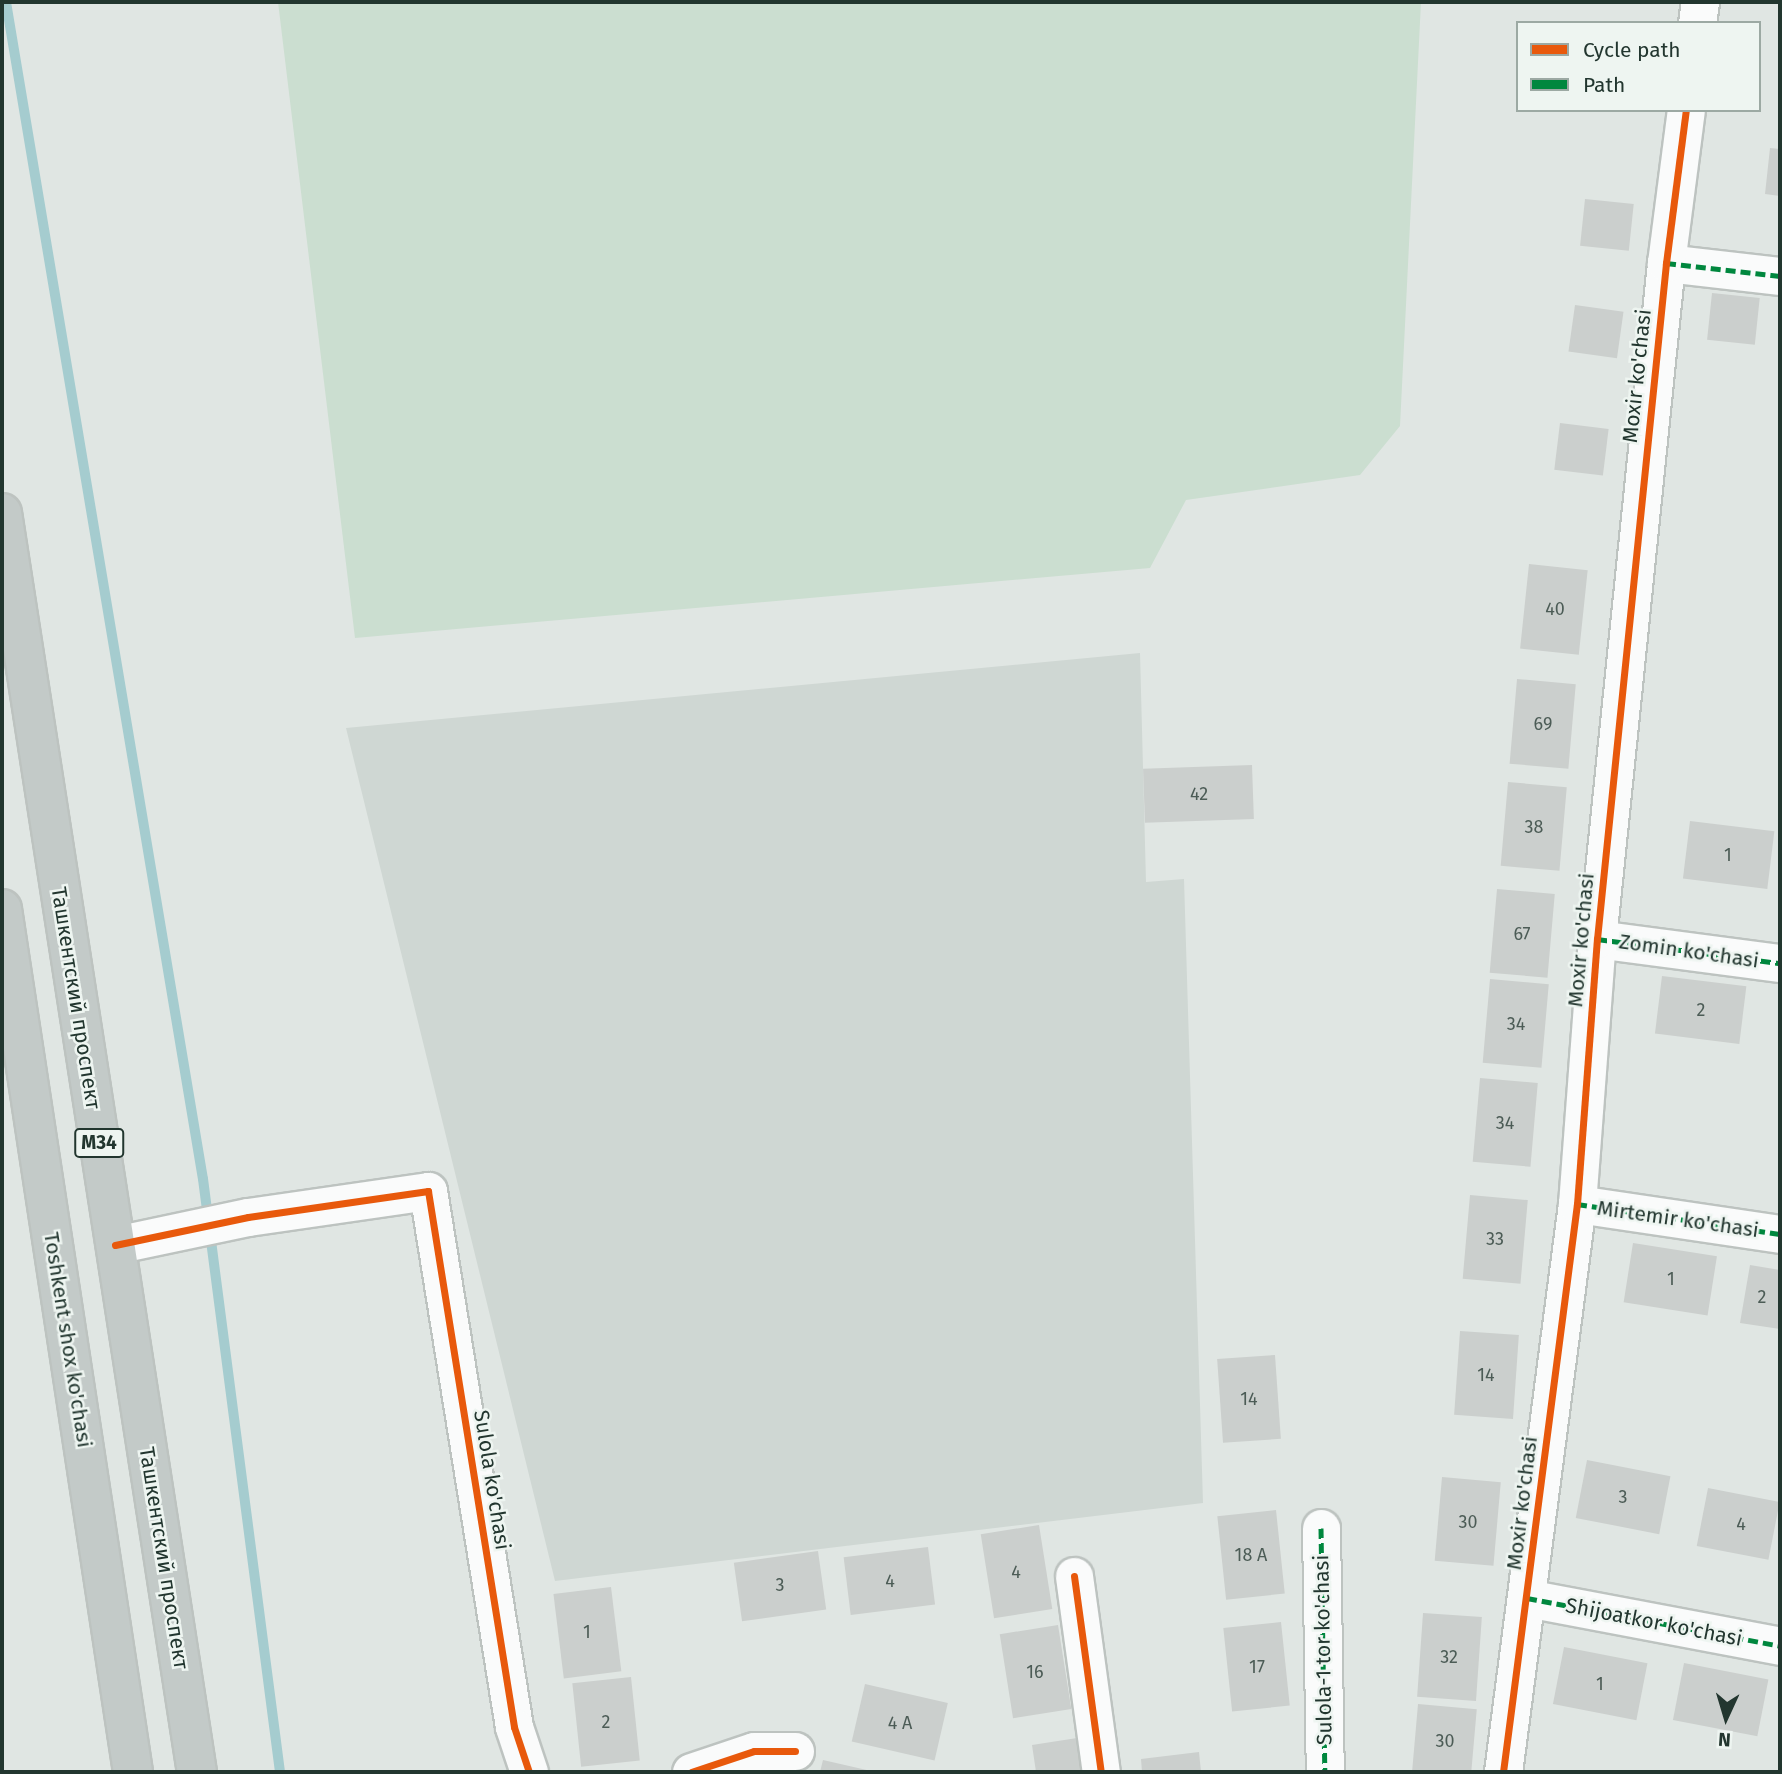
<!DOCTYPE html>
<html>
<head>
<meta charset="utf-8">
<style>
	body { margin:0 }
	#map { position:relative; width:1782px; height:1774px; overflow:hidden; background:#e0e6e3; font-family:"Fira Sans",sans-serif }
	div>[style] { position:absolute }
	.built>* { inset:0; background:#cfd7d3 }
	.green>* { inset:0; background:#cbded0 }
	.stream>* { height:10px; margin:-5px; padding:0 5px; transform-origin:5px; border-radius:5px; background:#a5cccf }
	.building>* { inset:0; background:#cbcfcd; transform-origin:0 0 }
	.roads { filter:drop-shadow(2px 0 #bdc3c0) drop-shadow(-2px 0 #bdc3c0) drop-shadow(0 2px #bdc3c0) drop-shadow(0 -2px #bdc3c0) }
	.minor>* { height:37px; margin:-18.5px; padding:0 18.5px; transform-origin:18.5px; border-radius:18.5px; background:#fafbfb }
	.trunk>* { height:38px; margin:-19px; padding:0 19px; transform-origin:19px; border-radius:19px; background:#c3cac8 }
	.quiet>* { height:5px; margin-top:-2.5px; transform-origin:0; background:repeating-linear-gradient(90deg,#00873e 0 10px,transparent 0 15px) }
	.cycleway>* { height:7px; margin:-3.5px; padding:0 3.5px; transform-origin:3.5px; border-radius:3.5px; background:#e8590c }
	span { translate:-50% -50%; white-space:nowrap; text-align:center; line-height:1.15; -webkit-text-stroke:5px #eef5f1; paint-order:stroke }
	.number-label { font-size:18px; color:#4c5c56 }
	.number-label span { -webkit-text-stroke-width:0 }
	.shield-label span { padding:2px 5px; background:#eef5f1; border:2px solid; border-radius:5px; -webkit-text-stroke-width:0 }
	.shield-label { font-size:19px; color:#22362f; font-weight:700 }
	.street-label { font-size:21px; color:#22362f }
	.frame { position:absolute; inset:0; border:4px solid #22362f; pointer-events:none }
	.legend { position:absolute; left:1516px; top:21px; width:245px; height:91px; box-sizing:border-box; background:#eef5f1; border:2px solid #9ca9a3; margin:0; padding:9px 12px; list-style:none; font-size:21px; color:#22362f }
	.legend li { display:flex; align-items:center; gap:14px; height:35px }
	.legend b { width:35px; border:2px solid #9ca9a3 }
	.north { position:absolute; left:1691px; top:1683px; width:70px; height:70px; -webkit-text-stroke:5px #eef5f1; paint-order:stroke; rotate:184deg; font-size:19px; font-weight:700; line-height:28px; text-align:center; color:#22362f }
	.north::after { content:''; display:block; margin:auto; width:24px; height:32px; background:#22362f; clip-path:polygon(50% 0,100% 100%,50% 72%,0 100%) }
</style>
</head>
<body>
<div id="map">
	<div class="built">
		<i style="clip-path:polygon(1140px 653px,1146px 882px,1184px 879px,1203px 1503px,555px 1581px,346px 728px)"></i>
	</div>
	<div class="green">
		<i style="clip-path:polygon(278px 2px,1421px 2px,1400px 426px,1360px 475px,1186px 500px,1150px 568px,355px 638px)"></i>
	</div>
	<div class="stream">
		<i style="left:6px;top:2px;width:1193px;rotate:80.5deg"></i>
		<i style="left:203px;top:1179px;width:598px;rotate:82.6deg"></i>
	</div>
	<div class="building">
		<i style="clip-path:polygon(1770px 148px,1780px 149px,1780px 196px,1765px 194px)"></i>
		<i style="left:1585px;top:199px;width:49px;height:47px;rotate:6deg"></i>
		<i style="left:1712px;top:293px;width:48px;height:47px;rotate:6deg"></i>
		<i style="left:1575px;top:305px;width:49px;height:47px;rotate:8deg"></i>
		<i style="left:1560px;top:423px;width:49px;height:47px;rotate:7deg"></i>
		<i style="left:1529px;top:564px;width:59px;height:85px;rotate:6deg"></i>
		<i style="left:1517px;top:679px;width:59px;height:85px;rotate:5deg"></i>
		<i style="left:1252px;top:765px;width:54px;height:109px;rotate:88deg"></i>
		<i style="left:1508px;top:782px;width:59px;height:84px;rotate:5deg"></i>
		<i style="left:1690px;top:821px;width:85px;height:58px;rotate:7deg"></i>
		<i style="left:1497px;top:889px;width:58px;height:84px;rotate:5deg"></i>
		<i style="left:1662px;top:976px;width:85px;height:58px;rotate:7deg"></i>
		<i style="left:1490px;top:979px;width:59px;height:84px;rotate:5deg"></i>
		<i style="left:1480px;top:1078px;width:58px;height:84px;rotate:5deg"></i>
		<i style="left:1470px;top:1195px;width:58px;height:84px;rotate:5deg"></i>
		<i style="left:1633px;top:1243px;width:85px;height:60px;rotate:9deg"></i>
		<i style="clip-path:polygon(1750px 1265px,1780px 1270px,1780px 1329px,1740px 1323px)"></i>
		<i style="left:1460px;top:1331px;width:59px;height:84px;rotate:4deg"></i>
		<i style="left:1275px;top:1355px;width:84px;height:58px;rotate:86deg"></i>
		<i style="left:1587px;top:1460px;width:85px;height:59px;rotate:11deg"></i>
		<i style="left:1442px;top:1477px;width:59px;height:84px;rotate:5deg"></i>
		<i style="left:1708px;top:1488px;width:73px;height:59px;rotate:11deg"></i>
		<i style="left:1276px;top:1510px;width:84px;height:59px;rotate:84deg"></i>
		<i style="left:1039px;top:1525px;width:85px;height:59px;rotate:81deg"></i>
		<i style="left:928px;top:1547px;width:58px;height:85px;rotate:83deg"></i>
		<i style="left:818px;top:1551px;width:59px;height:85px;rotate:82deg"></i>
		<i style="left:611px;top:1587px;width:85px;height:58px;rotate:83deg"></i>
		<i style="left:1423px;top:1613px;width:59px;height:84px;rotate:4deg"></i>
		<i style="left:1281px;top:1622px;width:84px;height:58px;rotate:84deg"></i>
		<i style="left:1058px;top:1625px;width:85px;height:59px;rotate:81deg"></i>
		<i style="left:1564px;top:1647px;width:85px;height:58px;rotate:11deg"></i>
		<i style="left:1684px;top:1663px;width:86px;height:58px;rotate:11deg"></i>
		<i style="left:631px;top:1677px;width:84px;height:59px;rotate:84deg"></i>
		<i style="left:865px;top:1684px;width:85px;height:59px;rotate:13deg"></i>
		<i style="left:1418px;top:1704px;width:59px;height:68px;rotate:5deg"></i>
		<i style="clip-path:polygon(1090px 1736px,1095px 1772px,1036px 1772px,1032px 1745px)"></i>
		<i style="clip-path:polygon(1199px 1752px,1201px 1772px,1142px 1772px,1141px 1759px)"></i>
		<i style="clip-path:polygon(823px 1760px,871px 1771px,871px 1772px,820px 1772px)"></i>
	</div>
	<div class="roads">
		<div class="minor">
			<i style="left:1697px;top:23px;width:21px;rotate:-82deg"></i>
			<i style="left:1666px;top:263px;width:115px;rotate:6.5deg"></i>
			<i style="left:1597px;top:939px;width:185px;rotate:7.5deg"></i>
			<i style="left:1577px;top:1204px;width:205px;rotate:8.4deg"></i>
			<i style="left:115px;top:1245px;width:136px;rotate:-11.9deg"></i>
			<i style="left:248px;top:1217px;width:182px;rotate:-8.2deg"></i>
			<i style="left:428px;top:1191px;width:543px;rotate:80.88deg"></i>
			<i style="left:514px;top:1727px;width:47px;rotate:71.6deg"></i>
			<i style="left:1321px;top:1528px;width:244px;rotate:89.1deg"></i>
			<i style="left:1074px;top:1576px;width:198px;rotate:82.2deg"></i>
			<i style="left:1527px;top:1598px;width:258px;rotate:10.7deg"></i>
			<i style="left:691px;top:1772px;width:66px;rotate:-18.4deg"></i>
			<i style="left:754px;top:1751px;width:41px"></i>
			<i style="left:1503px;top:1772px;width:573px;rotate:-82.58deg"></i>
			<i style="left:1577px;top:1204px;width:266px;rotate:-85.7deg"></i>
			<i style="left:1597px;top:939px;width:680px;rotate:-84.17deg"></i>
			<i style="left:1666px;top:263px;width:154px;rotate:-82.6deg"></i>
		</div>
		<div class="trunk">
			<i style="left:2px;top:513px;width:1274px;rotate:81.2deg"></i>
			<i style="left:2px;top:909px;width:873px;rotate:81.37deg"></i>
		</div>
	</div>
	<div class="quiet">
		<i style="left:1666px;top:263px;width:115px;rotate:6.5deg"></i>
		<i style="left:1597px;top:939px;width:185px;rotate:7.5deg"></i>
		<i style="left:1577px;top:1204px;width:205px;rotate:8.4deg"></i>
		<i style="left:1321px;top:1528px;width:244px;rotate:89.1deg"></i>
		<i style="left:1527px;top:1598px;width:258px;rotate:10.7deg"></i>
	</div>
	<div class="cycleway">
		<i style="left:115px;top:1245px;width:136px;rotate:-11.9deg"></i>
		<i style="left:248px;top:1217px;width:182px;rotate:-8.2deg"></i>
		<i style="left:428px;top:1191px;width:543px;rotate:80.88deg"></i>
		<i style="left:514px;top:1727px;width:47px;rotate:71.6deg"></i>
		<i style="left:1074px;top:1576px;width:198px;rotate:82.2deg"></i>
		<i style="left:691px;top:1772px;width:66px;rotate:-18.4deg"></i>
		<i style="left:754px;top:1751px;width:41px"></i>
		<i style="left:1503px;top:1772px;width:573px;rotate:-82.58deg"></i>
		<i style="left:1577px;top:1204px;width:266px;rotate:-85.7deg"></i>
		<i style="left:1597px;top:939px;width:680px;rotate:-84.17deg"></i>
		<i style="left:1666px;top:263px;width:154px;rotate:-82.6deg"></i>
	</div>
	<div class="number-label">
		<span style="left:1555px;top:609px">40</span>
		<span style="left:1543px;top:724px">69</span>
		<span style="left:1199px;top:794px">42</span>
		<span style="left:1534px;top:827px">38</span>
		<span style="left:1728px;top:855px">1</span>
		<span style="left:1522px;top:934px">67</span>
		<span style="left:1701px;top:1010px">2</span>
		<span style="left:1516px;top:1024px">34</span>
		<span style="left:1505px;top:1123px">34</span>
		<span style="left:1495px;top:1239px">33</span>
		<span style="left:1671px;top:1279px">1</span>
		<span style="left:1762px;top:1297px">2</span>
		<span style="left:1486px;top:1375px">14</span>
		<span style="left:1249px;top:1399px">14</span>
		<span style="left:1623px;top:1497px">3</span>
		<span style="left:1468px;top:1522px">30</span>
		<span style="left:1741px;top:1524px">4</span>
		<span style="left:1251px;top:1555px">18 А</span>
		<span style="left:1016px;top:1572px">4</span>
		<span style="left:890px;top:1581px">4</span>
		<span style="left:780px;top:1585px">3</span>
		<span style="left:587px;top:1632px">1</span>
		<span style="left:1449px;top:1657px">32</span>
		<span style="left:1257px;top:1667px">17</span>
		<span style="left:1035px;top:1672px">16</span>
		<span style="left:1600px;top:1684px">1</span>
		<span style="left:606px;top:1722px">2</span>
		<span style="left:900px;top:1723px">4 А</span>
		<span style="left:1445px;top:1741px">30</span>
	</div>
	<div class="shield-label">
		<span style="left:99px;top:1143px">M34</span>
	</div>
	<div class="street-label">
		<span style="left:1637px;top:376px;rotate:-84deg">Moxir ko'chasi</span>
		<span style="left:1581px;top:940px;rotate:-85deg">Moxir ko'chasi</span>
		<span style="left:1689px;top:951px;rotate:8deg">Zomin ko'chasi</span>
		<span style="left:76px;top:998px;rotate:81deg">Ташкентский проспект</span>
		<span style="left:1678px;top:1219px;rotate:8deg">Mirtemir ko'chasi</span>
		<span style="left:68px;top:1340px;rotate:81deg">Toshkent shox ko'chasi</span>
		<span style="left:492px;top:1480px;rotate:81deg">Sulola ko'chasi</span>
		<span style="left:1522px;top:1503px;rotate:-83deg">Moxir ko'chasi</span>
		<span style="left:164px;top:1558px;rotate:81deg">Ташкентский проспект</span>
		<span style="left:1654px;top:1622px;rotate:11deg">Shijoatkor ko'chasi</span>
		<span style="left:1323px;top:1650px;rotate:-91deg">Sulola-1 tor ko'chasi</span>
	</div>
	<div class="frame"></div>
	<ul class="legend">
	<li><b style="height:9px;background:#e8590c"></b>Cycle path</li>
	<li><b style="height:9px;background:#00873e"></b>Path</li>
	</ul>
	<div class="north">N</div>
</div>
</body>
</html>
